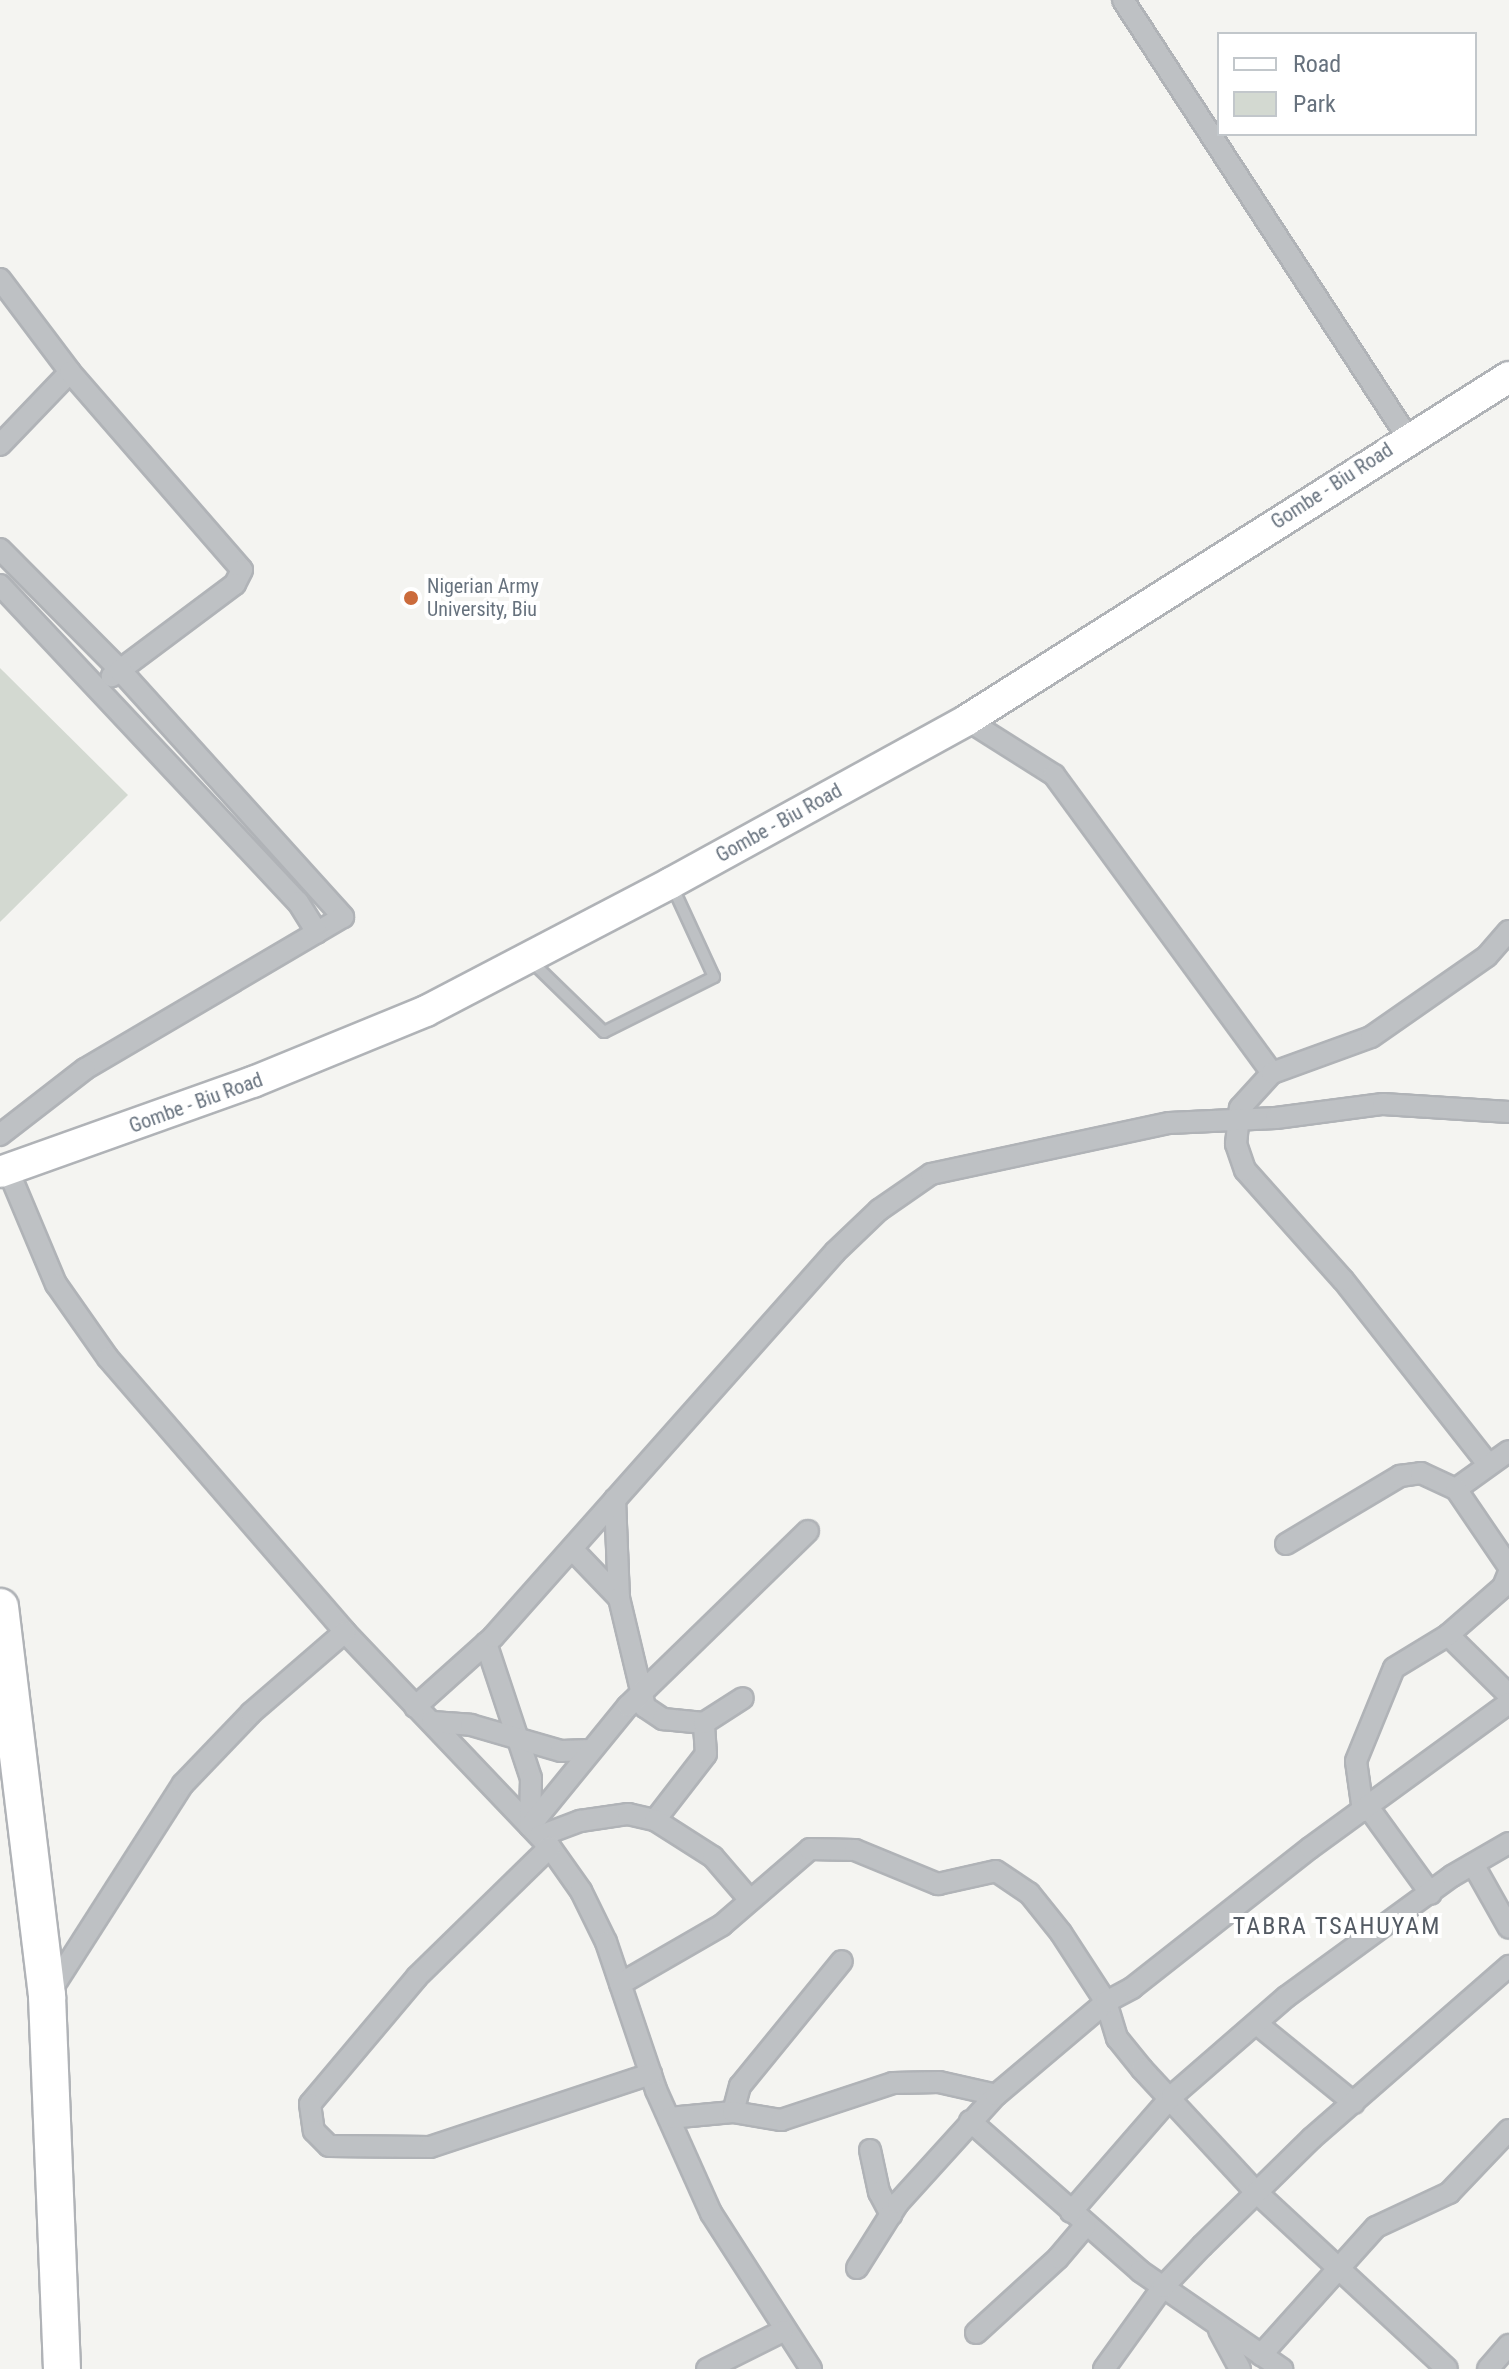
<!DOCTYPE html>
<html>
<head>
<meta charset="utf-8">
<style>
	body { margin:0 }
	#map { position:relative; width:1509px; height:2369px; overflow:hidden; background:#f4f4f1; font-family:"Roboto Condensed",sans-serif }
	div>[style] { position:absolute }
	.green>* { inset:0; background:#d3d9d1 }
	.roads { filter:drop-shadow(2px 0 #b0b3b7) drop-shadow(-2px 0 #b0b3b7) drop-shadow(0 2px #b0b3b7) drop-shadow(0 -2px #b0b3b7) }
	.lane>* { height:10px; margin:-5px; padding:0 5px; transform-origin:5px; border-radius:5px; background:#bec1c4 }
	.street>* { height:20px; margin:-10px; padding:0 10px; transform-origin:10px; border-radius:10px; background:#bec1c4 }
	.primary>* { height:30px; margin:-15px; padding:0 15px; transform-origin:15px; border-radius:15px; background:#fff }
	.highway>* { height:36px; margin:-18px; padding:0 18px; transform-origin:18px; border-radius:18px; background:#fff }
	.dots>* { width:22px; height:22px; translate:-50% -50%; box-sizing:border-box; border:4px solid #fff; border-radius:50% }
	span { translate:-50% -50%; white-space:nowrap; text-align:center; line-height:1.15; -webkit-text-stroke:8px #fff; paint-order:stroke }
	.street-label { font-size:20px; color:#67727e }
	.poi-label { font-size:20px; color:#67727e }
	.left { translate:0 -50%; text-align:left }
	.quarter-label { font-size:24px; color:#545b64; letter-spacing:2px }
	.legend { position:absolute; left:1217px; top:32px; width:260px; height:104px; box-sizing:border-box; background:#fff; border:2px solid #c2c7cb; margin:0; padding:10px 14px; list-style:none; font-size:24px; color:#67727e }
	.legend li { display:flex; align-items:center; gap:16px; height:40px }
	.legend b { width:40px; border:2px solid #c2c7cb }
</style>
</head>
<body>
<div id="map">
	<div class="green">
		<i style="clip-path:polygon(0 668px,128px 795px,0 922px)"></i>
	</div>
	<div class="roads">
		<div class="lane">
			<i style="left:531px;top:961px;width:102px;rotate:44.2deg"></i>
			<i style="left:604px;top:1032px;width:123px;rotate:-26.6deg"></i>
			<i style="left:714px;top:977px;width:98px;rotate:-114.7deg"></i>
		</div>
		<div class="street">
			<i style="left:1123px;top:0;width:523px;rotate:56.95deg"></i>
			<i style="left:0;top:279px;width:116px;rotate:53deg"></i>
			<i style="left:70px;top:372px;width:101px;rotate:133.8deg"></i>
			<i style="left:70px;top:372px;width:262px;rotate:49deg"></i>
			<i style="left:242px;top:570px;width:16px;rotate:117deg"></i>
			<i style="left:235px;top:584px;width:154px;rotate:143.2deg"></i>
			<i style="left:0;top:549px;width:170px;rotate:45.2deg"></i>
			<i style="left:120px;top:670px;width:333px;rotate:47.9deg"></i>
			<i style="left:343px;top:917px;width:299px;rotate:149.5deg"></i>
			<i style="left:85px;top:1069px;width:108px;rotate:142.2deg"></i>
			<i style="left:0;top:585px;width:435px;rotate:46.8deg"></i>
			<i style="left:298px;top:902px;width:36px;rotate:58deg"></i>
			<i style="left:967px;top:720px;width:103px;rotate:32.3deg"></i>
			<i style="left:1054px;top:775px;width:369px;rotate:53.8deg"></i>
			<i style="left:8px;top:1170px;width:124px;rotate:67.2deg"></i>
			<i style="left:56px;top:1284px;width:90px;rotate:54.9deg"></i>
			<i style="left:108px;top:1358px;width:362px;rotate:49.1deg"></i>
			<i style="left:345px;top:1632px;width:297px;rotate:46.4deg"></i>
			<i style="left:550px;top:1847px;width:54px;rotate:54.8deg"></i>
			<i style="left:581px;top:1891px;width:57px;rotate:63.9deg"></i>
			<i style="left:606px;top:1942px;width:156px;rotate:71.3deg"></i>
			<i style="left:656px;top:2090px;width:135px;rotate:65.9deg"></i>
			<i style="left:711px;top:2213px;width:185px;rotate:57.3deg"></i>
			<i style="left:1488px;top:1464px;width:234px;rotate:-128.2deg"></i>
			<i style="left:1343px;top:1280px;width:147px;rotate:-131.7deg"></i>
			<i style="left:1245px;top:1170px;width:28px;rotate:-109deg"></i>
			<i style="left:1236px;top:1144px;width:36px;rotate:-84deg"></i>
			<i style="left:1240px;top:1108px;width:47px;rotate:-47.6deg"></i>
			<i style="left:1272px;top:1073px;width:105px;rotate:-20deg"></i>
			<i style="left:1371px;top:1037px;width:141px;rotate:-34.9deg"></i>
			<i style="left:1487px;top:956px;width:33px;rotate:-49deg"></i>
			<i style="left:1456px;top:1489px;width:65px;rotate:-35.6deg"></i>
			<i style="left:615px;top:1499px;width:99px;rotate:87.7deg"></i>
			<i style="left:1286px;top:1544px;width:133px;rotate:-30.8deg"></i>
			<i style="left:1400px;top:1476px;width:21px;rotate:-8deg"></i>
			<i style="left:1421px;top:1473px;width:38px;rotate:25deg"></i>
			<i style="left:1456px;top:1489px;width:94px;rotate:55.8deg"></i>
			<i style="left:572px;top:1549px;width:68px;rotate:46.2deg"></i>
			<i style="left:619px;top:1598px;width:112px;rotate:76.6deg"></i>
			<i style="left:645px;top:1707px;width:22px;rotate:34deg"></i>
			<i style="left:663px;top:1719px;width:41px;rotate:5.6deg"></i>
			<i style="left:1448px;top:1635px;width:86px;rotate:44.5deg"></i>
			<i style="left:486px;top:1643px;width:142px;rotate:71.6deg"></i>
			<i style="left:531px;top:1778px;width:48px;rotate:91.2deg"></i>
			<i style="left:415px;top:1707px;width:105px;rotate:-41.9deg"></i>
			<i style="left:493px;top:1637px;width:515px;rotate:-48.38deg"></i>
			<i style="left:835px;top:1252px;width:61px;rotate:-43.7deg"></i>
			<i style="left:879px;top:1210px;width:63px;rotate:-34.7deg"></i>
			<i style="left:931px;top:1174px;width:243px;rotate:-12.1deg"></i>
			<i style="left:1169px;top:1123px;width:107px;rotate:-2.7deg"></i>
			<i style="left:1276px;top:1118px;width:108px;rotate:-7.5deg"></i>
			<i style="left:1383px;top:1104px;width:126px;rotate:3.6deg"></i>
			<i style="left:432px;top:1722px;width:39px;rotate:4deg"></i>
			<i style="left:471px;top:1725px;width:94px;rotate:16.1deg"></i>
			<i style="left:561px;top:1751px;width:29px;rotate:-2deg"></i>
			<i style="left:1368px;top:1807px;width:107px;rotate:54.1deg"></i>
			<i style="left:1363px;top:1811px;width:50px;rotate:-98deg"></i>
			<i style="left:1356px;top:1761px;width:100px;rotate:-67.8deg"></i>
			<i style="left:1394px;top:1668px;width:63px;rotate:-31.4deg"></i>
			<i style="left:1448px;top:1635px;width:73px;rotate:-41.1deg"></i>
			<i style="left:1503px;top:1587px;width:16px;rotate:-68deg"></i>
			<i style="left:655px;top:1820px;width:83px;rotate:-52.3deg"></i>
			<i style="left:706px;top:1754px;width:31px;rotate:-94deg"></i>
			<i style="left:704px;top:1723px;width:46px;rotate:-32.7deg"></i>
			<i style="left:530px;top:1826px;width:155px;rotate:-50.8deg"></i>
			<i style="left:628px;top:1706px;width:251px;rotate:-44.2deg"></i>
			<i style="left:540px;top:1836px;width:43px;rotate:-20.6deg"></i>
			<i style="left:580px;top:1821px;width:49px;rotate:-8.3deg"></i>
			<i style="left:628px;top:1814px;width:28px;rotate:13deg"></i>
			<i style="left:655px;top:1820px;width:69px;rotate:32.5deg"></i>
			<i style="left:713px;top:1857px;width:57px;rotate:49.3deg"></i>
			<i style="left:550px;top:1847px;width:186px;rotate:135.7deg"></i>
			<i style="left:417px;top:1977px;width:166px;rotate:130.1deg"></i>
			<i style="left:310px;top:2104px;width:27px;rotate:82deg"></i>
			<i style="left:314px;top:2131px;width:21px;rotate:45deg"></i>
			<i style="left:329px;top:2146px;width:101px;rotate:0.6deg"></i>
			<i style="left:430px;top:2147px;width:233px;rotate:-18.3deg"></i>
			<i style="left:1473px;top:1864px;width:73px;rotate:60.6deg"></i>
			<i style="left:620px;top:1984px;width:118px;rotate:-30deg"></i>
			<i style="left:722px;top:1925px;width:116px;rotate:-40.8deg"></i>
			<i style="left:810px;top:1849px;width:45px;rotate:1.3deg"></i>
			<i style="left:855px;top:1850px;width:90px;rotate:22.3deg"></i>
			<i style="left:938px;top:1884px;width:59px;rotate:-12.6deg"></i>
			<i style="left:996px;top:1871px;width:40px;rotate:34deg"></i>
			<i style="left:1029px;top:1893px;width:51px;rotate:51.3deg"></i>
			<i style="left:1061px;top:1933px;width:82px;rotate:56.9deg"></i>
			<i style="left:1106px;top:2002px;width:38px;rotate:73deg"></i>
			<i style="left:1117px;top:2038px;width:40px;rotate:51deg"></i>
			<i style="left:1142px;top:2069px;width:168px;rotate:47.2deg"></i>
			<i style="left:1256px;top:2192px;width:260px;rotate:42.8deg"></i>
			<i style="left:48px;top:1995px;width:250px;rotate:-57.4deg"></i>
			<i style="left:183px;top:1784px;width:98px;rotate:-46.2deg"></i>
			<i style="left:251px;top:1713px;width:124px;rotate:-40.8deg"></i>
			<i style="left:1257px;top:2024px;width:125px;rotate:39.2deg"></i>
			<i style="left:733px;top:2112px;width:27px;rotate:-75deg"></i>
			<i style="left:740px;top:2086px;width:161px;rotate:-50.8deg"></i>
			<i style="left:669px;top:2118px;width:64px;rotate:-5.4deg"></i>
			<i style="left:733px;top:2112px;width:49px;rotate:9.5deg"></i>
			<i style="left:781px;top:2120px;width:118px;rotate:-18.3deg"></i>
			<i style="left:893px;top:2083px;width:46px;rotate:-1.2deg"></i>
			<i style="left:939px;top:2082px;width:58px;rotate:12.8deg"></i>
			<i style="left:970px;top:2121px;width:227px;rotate:41.4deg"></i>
			<i style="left:1140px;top:2271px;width:173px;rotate:34.6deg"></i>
			<i style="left:870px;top:2150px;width:43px;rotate:77.9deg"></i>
			<i style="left:879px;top:2192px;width:26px;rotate:62deg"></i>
			<i style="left:1071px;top:2212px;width:154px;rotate:-49deg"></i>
			<i style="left:1172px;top:2096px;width:151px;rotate:-41deg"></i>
			<i style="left:1286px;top:1997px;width:205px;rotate:-36.1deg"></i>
			<i style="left:1452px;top:1876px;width:66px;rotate:-30.1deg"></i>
			<i style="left:857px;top:2268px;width:77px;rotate:-57.8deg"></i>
			<i style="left:898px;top:2203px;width:146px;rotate:-47.8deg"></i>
			<i style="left:996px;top:2095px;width:144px;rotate:-40.2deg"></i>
			<i style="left:1106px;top:2002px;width:30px;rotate:-28deg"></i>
			<i style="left:1132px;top:1988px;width:226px;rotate:-38.2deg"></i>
			<i style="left:1310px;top:1848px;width:246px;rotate:-36.1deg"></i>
			<i style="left:1219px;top:2330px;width:44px;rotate:61.7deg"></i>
			<i style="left:976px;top:2333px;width:111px;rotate:-42.4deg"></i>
			<i style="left:1058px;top:2258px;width:42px;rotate:-49.8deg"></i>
			<i style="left:1261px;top:2355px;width:172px;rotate:-48.1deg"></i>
			<i style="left:1376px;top:2227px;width:81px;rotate:-25deg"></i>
			<i style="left:1449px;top:2193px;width:87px;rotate:-46.4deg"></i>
			<i style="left:707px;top:2369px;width:85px;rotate:-26.6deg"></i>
			<i style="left:1104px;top:2369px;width:101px;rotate:-54.3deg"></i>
			<i style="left:1163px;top:2287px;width:57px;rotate:-46.4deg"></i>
			<i style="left:1202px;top:2246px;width:154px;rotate:-44.5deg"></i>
			<i style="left:1312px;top:2138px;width:262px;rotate:-41.1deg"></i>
			<i style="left:1488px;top:2369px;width:32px;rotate:-49deg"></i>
		</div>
		<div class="primary">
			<i style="left:0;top:1172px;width:269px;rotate:-19.6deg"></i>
			<i style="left:253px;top:1082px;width:187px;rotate:-22.3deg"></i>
			<i style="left:426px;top:1011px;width:276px;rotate:-27.6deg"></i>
			<i style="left:671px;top:883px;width:338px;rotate:-28.8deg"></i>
			<i style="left:967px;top:720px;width:641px;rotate:-32.33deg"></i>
		</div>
		<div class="highway">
			<i style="left:0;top:1607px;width:392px;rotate:83.1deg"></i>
			<i style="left:47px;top:1996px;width:373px;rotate:87.7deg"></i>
		</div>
	</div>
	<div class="dots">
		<i style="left:411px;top:598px;background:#cb6b3b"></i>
	</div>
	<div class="street-label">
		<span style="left:1332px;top:486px;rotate:-33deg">Gombe - Biu Road</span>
		<span style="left:779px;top:823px;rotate:-29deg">Gombe - Biu Road</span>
		<span style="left:196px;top:1103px;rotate:-20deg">Gombe - Biu Road</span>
	</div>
	<div class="poi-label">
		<span class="left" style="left:427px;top:598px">Nigerian Army<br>University, Biu</span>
	</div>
	<div class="quarter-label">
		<span style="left:1337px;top:1927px">TABRA TSAHUYAM</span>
	</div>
	<ul class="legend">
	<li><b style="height:10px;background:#fff"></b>Road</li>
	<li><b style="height:22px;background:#d3d9d1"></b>Park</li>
	</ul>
</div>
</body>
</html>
